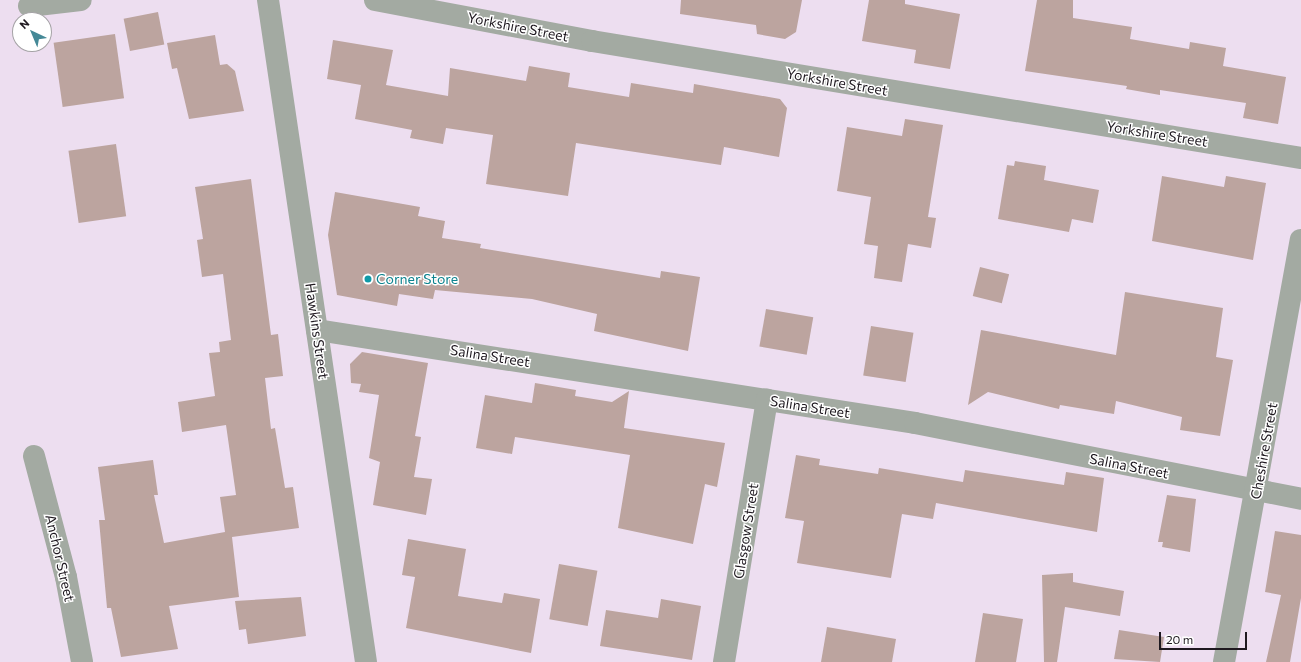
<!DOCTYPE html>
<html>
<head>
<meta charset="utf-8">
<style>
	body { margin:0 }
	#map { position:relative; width:1301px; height:662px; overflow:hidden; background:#eddef0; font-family:Commissioner,sans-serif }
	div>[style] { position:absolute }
	.building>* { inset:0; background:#bca49f; transform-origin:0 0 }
	.minor>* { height:22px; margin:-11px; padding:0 11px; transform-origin:11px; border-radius:11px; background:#a3aaa2 }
	.tertiary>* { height:22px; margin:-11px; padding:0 11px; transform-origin:11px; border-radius:11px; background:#a3aaa2 }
	.dots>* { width:11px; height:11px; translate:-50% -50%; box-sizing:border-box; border:2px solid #fff; border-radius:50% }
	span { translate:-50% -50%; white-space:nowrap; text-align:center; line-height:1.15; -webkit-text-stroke:3px #fff; paint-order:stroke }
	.street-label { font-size:14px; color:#1f1920 }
	.culture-label { font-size:14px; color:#0d838f }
	.left { translate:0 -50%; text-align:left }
	.north { position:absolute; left:12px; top:12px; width:40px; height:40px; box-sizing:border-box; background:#fff; border:1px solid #a5a3a6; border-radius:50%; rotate:316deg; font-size:11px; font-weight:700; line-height:16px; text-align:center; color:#1f1920 }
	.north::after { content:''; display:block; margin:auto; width:14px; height:18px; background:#458997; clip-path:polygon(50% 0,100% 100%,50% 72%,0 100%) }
	.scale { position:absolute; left:1159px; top:632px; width:88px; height:18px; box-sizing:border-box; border:2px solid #1f1920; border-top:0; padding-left:5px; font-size:12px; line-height:14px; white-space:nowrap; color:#1f1920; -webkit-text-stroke:3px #fff; paint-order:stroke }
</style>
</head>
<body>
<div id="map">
	<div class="building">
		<i style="clip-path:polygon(681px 0,802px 0,796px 32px,785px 39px,757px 34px,756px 25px,680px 14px)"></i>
		<i style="clip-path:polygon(869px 0,905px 0,905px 4px,960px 14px,950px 69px,914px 63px,916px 50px,862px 41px)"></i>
		<i style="clip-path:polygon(1037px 0,1073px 0,1073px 18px,1132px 27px,1130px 39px,1189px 49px,1190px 42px,1226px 48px,1223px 66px,1286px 77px,1278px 124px,1243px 118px,1246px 103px,1160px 90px,1160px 95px,1126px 89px,1127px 86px,1025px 71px)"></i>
		<i style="left:158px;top:12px;width:33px;height:35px;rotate:79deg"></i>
		<i style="left:115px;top:34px;width:65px;height:62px;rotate:82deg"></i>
		<i style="clip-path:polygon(215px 35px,220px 65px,227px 64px,235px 71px,244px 111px,189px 119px,177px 68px,172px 69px,167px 43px)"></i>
		<i style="clip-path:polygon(333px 40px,393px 50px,386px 85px,448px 96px,450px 68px,526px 81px,529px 66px,570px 73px,568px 87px,629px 97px,631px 83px,693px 93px,694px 84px,780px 99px,787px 108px,779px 157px,724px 147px,721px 165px,576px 143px,568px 196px,486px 184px,493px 135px,446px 128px,443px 144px,410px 138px,412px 130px,355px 119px,361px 85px,327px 79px)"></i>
		<i style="clip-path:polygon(905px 119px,943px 125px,928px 217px,936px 218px,931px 248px,908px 244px,902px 282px,874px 278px,878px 246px,864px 244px,871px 197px,837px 191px,847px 127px,902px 136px)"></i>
		<i style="left:116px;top:144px;width:73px;height:48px;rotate:82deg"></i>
		<i style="clip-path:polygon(1015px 161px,1046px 166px,1044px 180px,1099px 190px,1093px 223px,1072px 219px,1069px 232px,998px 219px,1007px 165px,1014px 166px)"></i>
		<i style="clip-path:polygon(1162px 176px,1224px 187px,1226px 176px,1266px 183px,1253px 260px,1152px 241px)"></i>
		<i style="clip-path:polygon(251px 179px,271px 335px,278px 334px,283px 376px,265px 378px,271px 429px,275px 428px,285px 488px,293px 487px,299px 528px,232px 537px,239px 597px,169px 606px,178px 649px,121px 657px,111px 608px,107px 608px,99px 520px,105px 520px,98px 467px,153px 460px,158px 495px,154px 495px,164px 543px,225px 532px,220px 497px,236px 495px,226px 425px,182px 432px,178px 402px,215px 396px,209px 353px,220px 352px,219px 342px,231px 340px,223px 274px,202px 277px,197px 240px,203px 239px,195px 187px)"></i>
		<i style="clip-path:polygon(335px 192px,420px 207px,418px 216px,445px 221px,442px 238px,481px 244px,480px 248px,660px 278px,661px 271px,700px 277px,688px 351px,594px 331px,597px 314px,532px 299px,435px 290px,433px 299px,399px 294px,397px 306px,337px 295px,328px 235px)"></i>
		<i style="left:980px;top:267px;width:30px;height:30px;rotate:14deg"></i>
		<i style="clip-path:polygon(1125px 292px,1223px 308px,1216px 357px,1233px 360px,1220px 436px,1180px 430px,1182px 417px,1116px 401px,1114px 414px,1060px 405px,1059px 409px,988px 392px,968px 405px,981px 330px,1116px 355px)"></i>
		<i style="left:766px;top:309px;width:48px;height:38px;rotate:10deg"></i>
		<i style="left:871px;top:326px;width:43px;height:50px;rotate:9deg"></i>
		<i style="clip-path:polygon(362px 352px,428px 363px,415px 436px,421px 437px,414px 477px,432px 479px,426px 515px,373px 505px,380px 462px,369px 458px,379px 395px,359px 392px,361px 384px,351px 383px,350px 364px)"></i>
		<i style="clip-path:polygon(535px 383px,576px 390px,575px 396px,612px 402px,629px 391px,624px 428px,725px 443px,717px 487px,705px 484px,693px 544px,618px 528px,630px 455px,515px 437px,512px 454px,476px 448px,485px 395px,532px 403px)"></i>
		<i style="clip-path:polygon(796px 455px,820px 459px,819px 465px,878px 474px,879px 468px,963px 482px,965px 470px,1064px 485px,1066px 472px,1104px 478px,1097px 532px,936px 503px,933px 519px,902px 514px,891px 578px,797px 563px,804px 521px,785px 518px)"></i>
		<i style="clip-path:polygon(1167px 495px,1196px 499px,1190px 552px,1162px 547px,1163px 542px,1158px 542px)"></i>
		<i style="clip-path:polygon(1275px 531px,1301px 535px,1301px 598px,1290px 662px,1266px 662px,1281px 595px,1265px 592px)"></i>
		<i style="clip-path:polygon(408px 539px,466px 549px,458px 596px,502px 603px,504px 593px,540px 599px,531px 653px,406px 628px,415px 577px,402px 575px)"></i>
		<i style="left:559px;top:564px;width:39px;height:56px;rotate:10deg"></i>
		<i style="clip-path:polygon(1073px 573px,1073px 582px,1124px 591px,1120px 616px,1065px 607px,1057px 662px,1044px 662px,1042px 575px)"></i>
		<i style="clip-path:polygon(301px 597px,306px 636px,248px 644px,246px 629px,239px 630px,235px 601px)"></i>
		<i style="clip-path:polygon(661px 599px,701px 606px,692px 660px,600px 646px,606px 610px,658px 618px)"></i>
		<i style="clip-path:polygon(983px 613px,1023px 619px,1016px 662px,975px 662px)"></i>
		<i style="clip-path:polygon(827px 627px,896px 639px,892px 662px,821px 662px)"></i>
		<i style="clip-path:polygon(1119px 630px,1164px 637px,1160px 662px,1114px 659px)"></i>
	</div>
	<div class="minor">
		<i style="left:375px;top:0;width:221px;rotate:10.7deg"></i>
		<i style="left:592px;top:41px;width:719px;rotate:9.37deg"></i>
		<i style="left:29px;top:6px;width:52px;rotate:-6.6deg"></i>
		<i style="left:317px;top:330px;width:605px;rotate:8.84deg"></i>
		<i style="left:915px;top:423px;width:393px;rotate:11.1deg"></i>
		<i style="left:34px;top:456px;width:125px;rotate:75.2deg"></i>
		<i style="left:66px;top:577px;width:86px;rotate:79.3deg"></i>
		<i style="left:724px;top:662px;width:266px;rotate:-80.7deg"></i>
		<i style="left:1224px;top:662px;width:429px;rotate:-79.7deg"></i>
	</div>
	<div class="tertiary">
		<i style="left:268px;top:0;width:669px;rotate:81.58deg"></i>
	</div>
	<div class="dots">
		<i style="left:368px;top:279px;background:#0f9aa8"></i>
	</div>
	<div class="street-label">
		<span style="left:518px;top:27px;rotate:11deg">Yorkshire Street</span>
		<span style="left:837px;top:82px;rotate:10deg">Yorkshire Street</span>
		<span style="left:1157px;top:134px;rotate:9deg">Yorkshire Street</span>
		<span style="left:317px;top:331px;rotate:82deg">Hawkins Street</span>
		<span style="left:490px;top:356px;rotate:9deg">Salina Street</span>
		<span style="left:810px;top:407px;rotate:9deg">Salina Street</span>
		<span style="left:1264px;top:451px;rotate:-80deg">Cheshire Street</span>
		<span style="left:1129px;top:466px;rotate:11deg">Salina Street</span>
		<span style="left:746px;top:531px;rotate:-81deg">Glasgow Street</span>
		<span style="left:60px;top:558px;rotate:77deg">Anchor Street</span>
	</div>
	<div class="culture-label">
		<span class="left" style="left:376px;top:279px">Corner Store</span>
	</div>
	<div class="north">N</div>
	<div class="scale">20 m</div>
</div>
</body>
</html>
